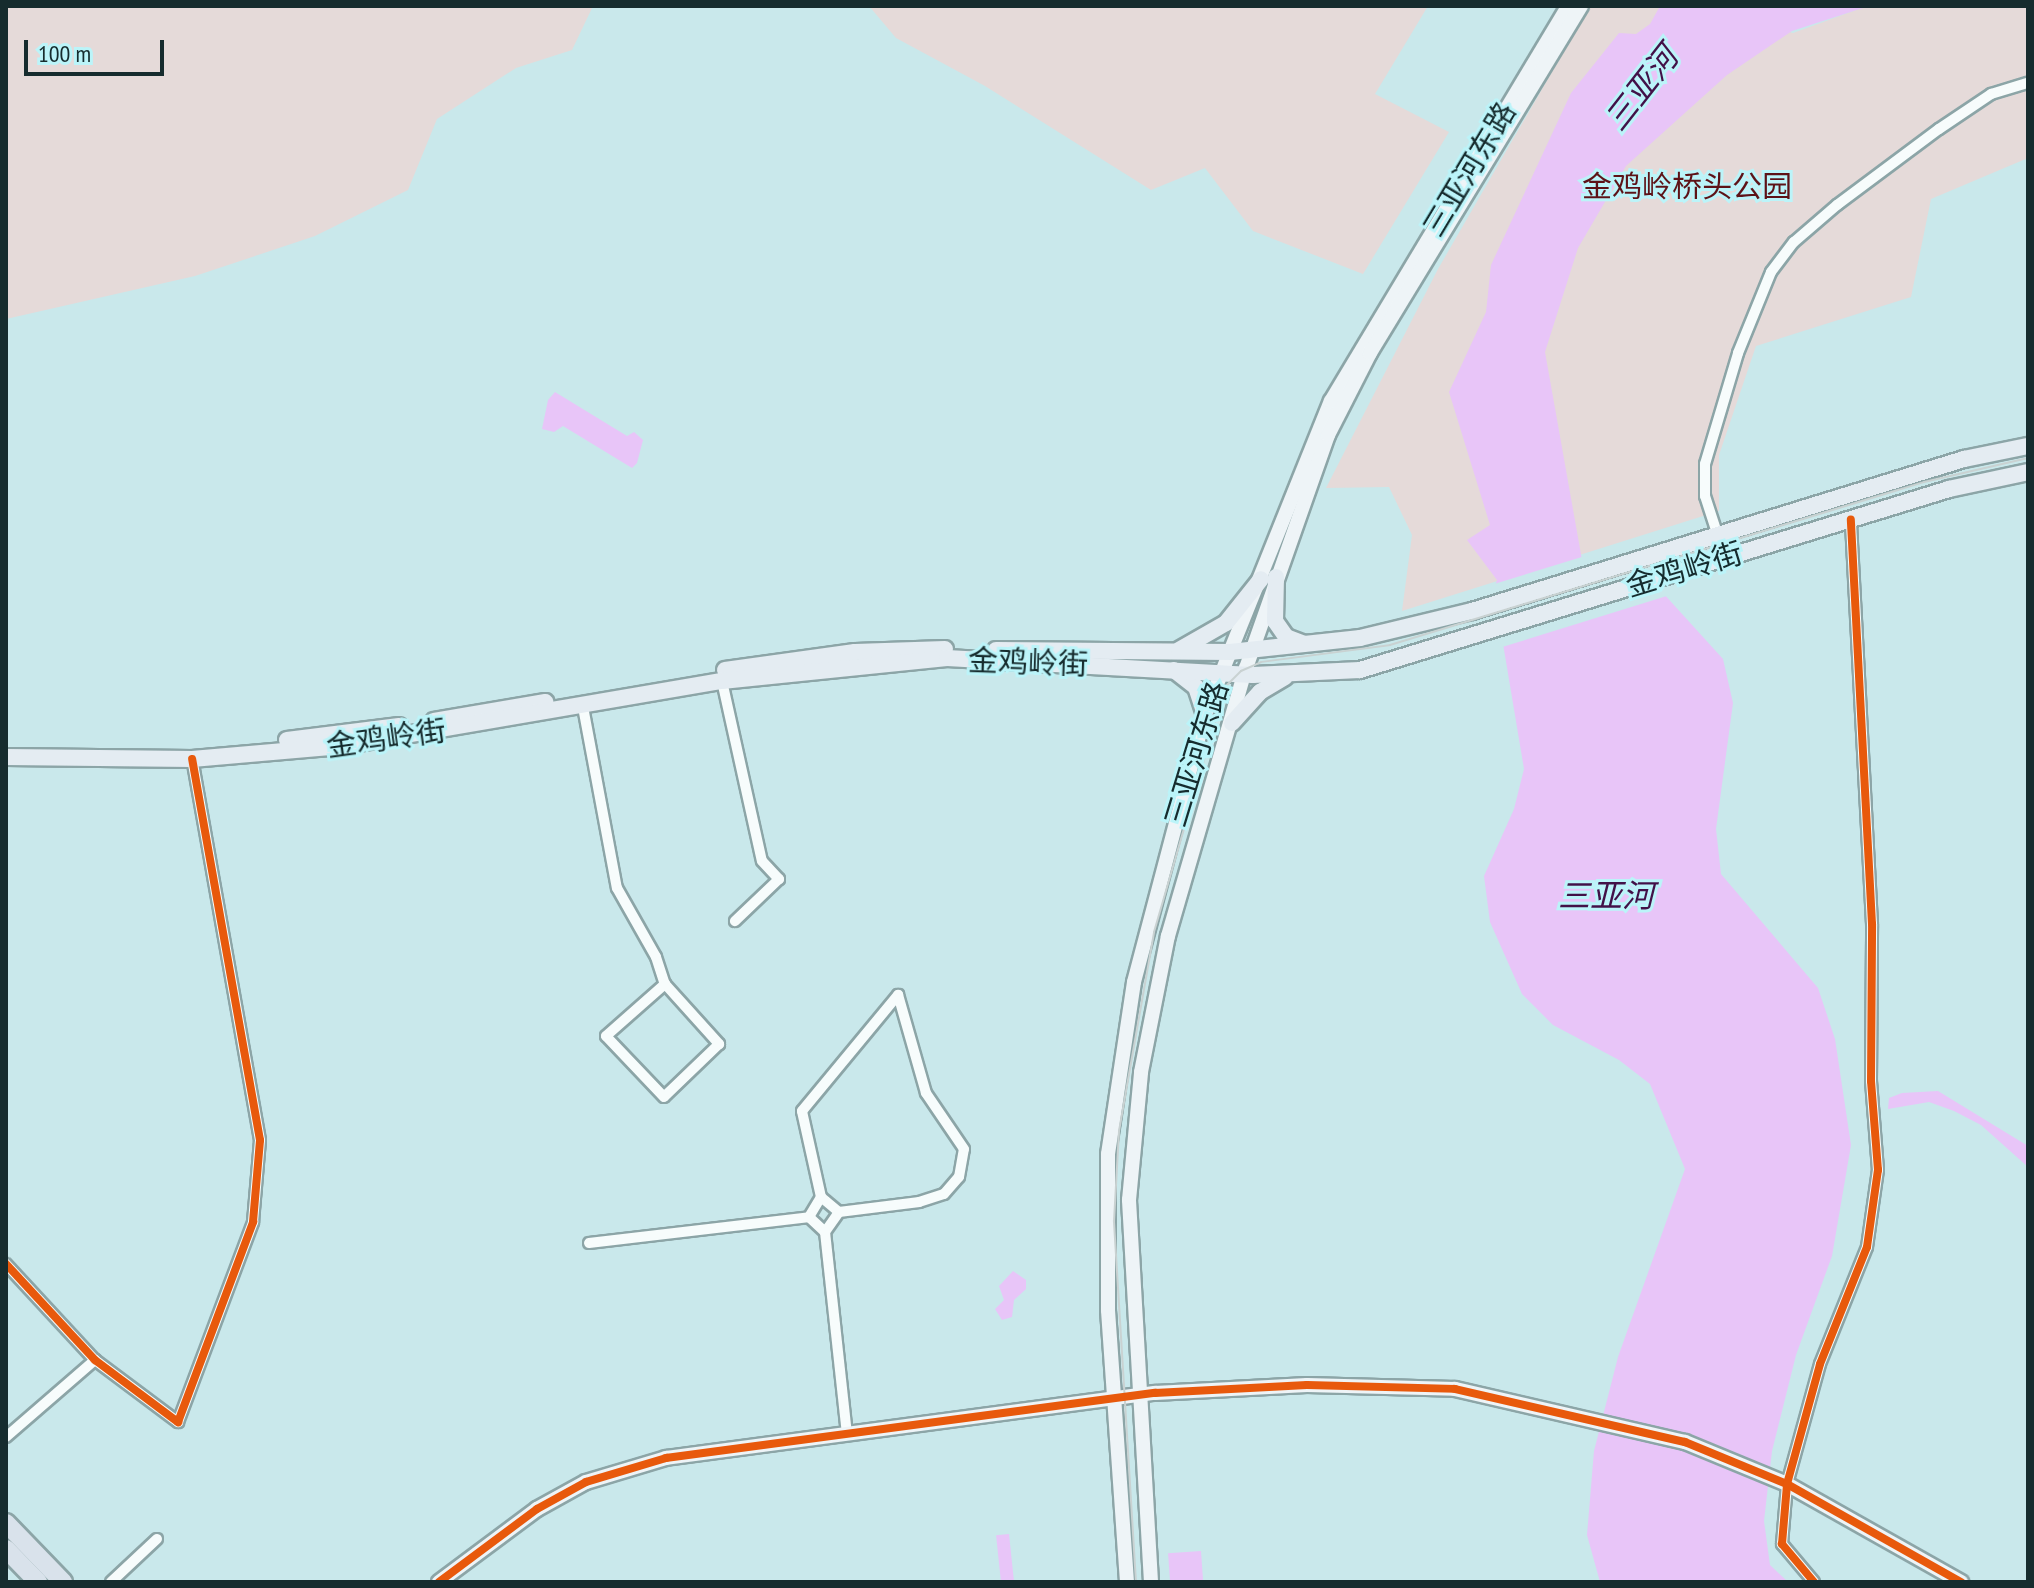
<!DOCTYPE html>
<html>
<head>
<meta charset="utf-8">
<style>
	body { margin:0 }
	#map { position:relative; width:2034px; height:1588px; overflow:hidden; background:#c9e8eb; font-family:"PT Sans Narrow","Noto Sans SC",sans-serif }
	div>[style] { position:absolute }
	.green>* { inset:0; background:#e5dad9 }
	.water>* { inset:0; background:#e8c5f8; transform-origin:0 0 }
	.pier>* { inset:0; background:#c9e8eb }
	.roads { filter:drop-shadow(2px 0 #8ca5a7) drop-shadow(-2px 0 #8ca5a7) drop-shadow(0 2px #8ca5a7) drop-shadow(0 -2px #8ca5a7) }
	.street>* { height:10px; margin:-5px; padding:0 5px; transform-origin:5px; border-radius:5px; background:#f7fcfc }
	.secondary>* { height:14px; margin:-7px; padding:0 7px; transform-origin:7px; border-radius:7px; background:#eef4f7 }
	.primary>* { height:16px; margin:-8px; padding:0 8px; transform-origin:8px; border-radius:8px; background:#e4ecf2 }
	.highway>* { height:18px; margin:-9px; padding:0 9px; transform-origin:9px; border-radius:9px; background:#d9e2eb }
	.tram>* { height:2px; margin:-1px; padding:0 1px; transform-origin:1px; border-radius:1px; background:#c9d2d2 }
	.cycleway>* { height:8px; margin:-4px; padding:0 4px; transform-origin:4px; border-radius:4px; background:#e8590c }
	span { translate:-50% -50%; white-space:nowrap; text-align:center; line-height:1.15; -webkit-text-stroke:6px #bbf4f9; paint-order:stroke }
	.street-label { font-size:30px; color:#162c2e }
	.park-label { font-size:30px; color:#5d1217 }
	.water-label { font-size:32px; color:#421148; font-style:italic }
	.frame { position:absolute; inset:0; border:8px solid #162c2e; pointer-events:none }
	.scale { position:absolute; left:24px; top:40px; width:140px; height:36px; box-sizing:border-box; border:4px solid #162c2e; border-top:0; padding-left:10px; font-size:24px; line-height:28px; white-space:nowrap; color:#162c2e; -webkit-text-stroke:6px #bbf4f9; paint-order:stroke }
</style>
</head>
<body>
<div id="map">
	<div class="green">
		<i style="clip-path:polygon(6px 6px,593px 6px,572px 50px,516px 68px,437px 119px,408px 190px,315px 236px,195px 276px,6px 319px)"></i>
		<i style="clip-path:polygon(869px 6px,1428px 6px,1375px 94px,1449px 132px,1363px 274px,1253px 231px,1205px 168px,1151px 190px,985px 86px,896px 38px)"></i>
		<i style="clip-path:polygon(1590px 6px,1698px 6px,1793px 33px,1867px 6px,2028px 6px,2028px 158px,1931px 199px,1911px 297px,1756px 346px,1719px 455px,1719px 511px,1402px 611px,1412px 535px,1389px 487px,1326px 488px,1438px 269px)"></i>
	</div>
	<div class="water">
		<i style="clip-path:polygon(1660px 6px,1869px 6px,1792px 31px,1727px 75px,1626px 166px,1578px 248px,1545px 352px,1582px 560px,1643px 571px,1723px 659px,1733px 703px,1716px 829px,1721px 874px,1818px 988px,1835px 1039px,1851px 1145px,1832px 1256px,1796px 1355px,1772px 1451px,1764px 1521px,1770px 1565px,1788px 1582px,1600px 1582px,1587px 1535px,1594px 1451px,1618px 1357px,1685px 1169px,1650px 1084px,1619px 1060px,1553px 1025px,1522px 994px,1490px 922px,1484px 876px,1514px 809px,1524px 769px,1494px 590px,1497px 580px,1467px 540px,1490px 525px,1449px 392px,1486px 312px,1491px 265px,1571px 93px,1619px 33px,1636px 34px,1650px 24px)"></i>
		<i style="clip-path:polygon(555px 392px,627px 436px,634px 432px,643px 440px,637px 463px,632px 468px,563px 426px,554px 432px,542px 429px,548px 400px)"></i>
		<i style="clip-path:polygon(1938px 1091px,2028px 1146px,2028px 1167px,1981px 1125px,1954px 1111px,1929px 1102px,1888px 1109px,1889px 1098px,1902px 1093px)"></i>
		<i style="clip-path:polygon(1013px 1271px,1026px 1280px,1026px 1289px,1014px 1300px,1012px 1317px,1002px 1320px,995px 1309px,1004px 1300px,999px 1286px)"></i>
		<i style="left:1009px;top:1534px;width:48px;height:13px;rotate:84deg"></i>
		<i style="left:1201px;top:1551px;width:31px;height:33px;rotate:86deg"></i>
	</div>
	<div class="pier">
		<i style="clip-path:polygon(1585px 556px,1645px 567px,1670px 595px,1499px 648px,1491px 585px)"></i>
	</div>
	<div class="roads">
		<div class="street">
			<i style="left:1718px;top:536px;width:42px;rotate:-108deg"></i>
			<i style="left:1705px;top:496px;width:32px;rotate:-90deg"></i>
			<i style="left:1705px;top:464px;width:116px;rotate:-73.4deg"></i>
			<i style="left:1738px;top:353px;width:87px;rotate:-67.8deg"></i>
			<i style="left:1771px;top:272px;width:38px;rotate:-53deg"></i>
			<i style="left:1794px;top:242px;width:57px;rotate:-40.7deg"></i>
			<i style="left:1837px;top:205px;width:127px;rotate:-36.7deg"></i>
			<i style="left:1939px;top:129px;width:63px;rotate:-33.9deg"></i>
			<i style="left:1991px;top:94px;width:39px;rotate:-17deg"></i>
			<i style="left:722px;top:681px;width:184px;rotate:77.5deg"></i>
			<i style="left:762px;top:861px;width:25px;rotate:47deg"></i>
			<i style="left:779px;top:879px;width:61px;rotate:136.3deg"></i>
			<i style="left:583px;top:707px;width:184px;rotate:79.4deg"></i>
			<i style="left:617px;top:888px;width:79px;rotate:60.5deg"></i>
			<i style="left:656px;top:957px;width:28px;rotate:72deg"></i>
			<i style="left:665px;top:984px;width:81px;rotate:48deg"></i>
			<i style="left:719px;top:1044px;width:76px;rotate:136.1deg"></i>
			<i style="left:664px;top:1097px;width:84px;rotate:-133.6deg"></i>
			<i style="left:606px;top:1036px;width:79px;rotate:-41.4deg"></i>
			<i style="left:821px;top:1197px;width:88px;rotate:-102.5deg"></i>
			<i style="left:802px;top:1111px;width:151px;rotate:-50.4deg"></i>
			<i style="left:809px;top:1217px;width:23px;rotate:-59deg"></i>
			<i style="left:821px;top:1197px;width:23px;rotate:40deg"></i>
			<i style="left:825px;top:1232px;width:24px;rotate:-55deg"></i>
			<i style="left:839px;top:1212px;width:81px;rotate:-7.1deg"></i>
			<i style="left:919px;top:1202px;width:26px;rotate:-18deg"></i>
			<i style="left:944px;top:1194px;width:23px;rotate:-49deg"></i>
			<i style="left:959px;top:1177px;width:28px;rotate:-80deg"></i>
			<i style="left:964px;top:1149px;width:68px;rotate:-124.2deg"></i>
			<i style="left:926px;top:1093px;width:102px;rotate:-105.9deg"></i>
			<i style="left:589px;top:1243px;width:222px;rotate:-6.7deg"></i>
			<i style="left:809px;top:1217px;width:22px;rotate:43deg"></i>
			<i style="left:825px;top:1232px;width:203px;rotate:83.8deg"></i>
			<i style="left:6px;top:1264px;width:131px;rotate:47.2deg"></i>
			<i style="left:95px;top:1360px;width:104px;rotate:36.8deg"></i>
			<i style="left:178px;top:1422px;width:214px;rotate:-69.4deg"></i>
			<i style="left:253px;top:1222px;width:82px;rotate:-85.1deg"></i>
			<i style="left:260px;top:1140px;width:387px;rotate:-100.1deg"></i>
			<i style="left:6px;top:1437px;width:118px;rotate:-40.9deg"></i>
			<i style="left:111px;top:1582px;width:63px;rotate:-43.1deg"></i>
			<i style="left:1814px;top:1582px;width:50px;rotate:-130.1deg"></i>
			<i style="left:1782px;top:1544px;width:60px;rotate:-85.2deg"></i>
			<i style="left:1787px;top:1484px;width:124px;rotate:-74.6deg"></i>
			<i style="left:1820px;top:1364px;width:126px;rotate:-68.1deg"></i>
			<i style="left:1867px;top:1247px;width:78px;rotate:-81.9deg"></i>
			<i style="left:1878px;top:1170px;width:89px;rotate:-94.5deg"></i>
			<i style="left:1871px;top:1081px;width:157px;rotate:-89.6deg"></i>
			<i style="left:1872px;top:924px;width:405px;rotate:-93deg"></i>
		</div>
		<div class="secondary">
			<i style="left:439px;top:1582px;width:122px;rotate:-36.7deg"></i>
			<i style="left:537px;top:1509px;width:56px;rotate:-28.9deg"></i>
			<i style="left:586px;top:1482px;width:84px;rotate:-16.7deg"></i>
			<i style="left:666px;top:1458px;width:493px;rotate:-7.6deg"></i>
			<i style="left:1155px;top:1393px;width:152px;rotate:-3deg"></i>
			<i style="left:1307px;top:1385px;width:148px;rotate:1.5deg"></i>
			<i style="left:1455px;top:1389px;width:236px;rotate:13deg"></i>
			<i style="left:1685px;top:1442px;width:110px;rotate:22.4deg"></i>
			<i style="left:1787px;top:1484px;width:200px;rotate:29.4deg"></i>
			<i style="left:1127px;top:1582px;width:273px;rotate:-94deg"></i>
			<i style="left:1108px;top:1310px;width:156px;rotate:-90deg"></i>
			<i style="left:1108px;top:1154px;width:174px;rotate:-81.4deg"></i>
			<i style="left:1134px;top:982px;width:277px;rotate:-75.2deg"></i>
			<i style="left:1205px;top:714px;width:337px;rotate:-68.1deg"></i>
			<i style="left:1331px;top:401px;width:461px;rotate:-59deg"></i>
			<i style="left:1151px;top:1582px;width:383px;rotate:-93.3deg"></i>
			<i style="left:1129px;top:1200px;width:129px;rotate:-84.6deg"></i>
			<i style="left:1141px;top:1072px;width:139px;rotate:-78.8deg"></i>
			<i style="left:1168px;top:936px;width:279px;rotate:-73.8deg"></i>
			<i style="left:1246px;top:668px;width:247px;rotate:-70.6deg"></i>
			<i style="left:1328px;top:435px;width:92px;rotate:-62.9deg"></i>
			<i style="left:1370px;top:353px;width:406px;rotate:-58.7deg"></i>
		</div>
		<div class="primary">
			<i style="left:1276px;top:577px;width:44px;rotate:91.3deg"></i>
			<i style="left:1275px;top:621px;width:19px;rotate:55deg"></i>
			<i style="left:1286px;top:637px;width:19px;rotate:21deg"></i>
			<i style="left:996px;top:650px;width:234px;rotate:0.5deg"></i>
			<i style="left:1230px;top:652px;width:131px;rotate:-6.1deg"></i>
			<i style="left:1360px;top:638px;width:115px;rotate:-13.6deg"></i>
			<i style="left:1472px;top:611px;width:515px;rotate:-17.17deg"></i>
			<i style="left:1964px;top:459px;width:65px;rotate:-11.5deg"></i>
			<i style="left:1179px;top:650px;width:54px;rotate:-29.9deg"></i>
			<i style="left:1226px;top:623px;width:56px;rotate:-51.5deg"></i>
			<i style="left:725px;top:670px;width:131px;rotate:-7.9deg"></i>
			<i style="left:855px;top:652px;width:90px;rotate:-1.9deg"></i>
			<i style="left:1174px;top:670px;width:28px;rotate:38deg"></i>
			<i style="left:1196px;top:687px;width:28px;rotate:72deg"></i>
			<i style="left:434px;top:721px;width:113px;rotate:-9.7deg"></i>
			<i style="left:1232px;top:723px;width:42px;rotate:-47.9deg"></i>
			<i style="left:1260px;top:692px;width:29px;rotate:-31deg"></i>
			<i style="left:287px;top:740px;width:113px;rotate:-7.1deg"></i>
			<i style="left:6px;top:757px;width:186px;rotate:0.6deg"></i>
			<i style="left:192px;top:759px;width:150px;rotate:-5deg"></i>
			<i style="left:341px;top:746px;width:387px;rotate:-9.7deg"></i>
			<i style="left:722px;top:681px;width:226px;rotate:-5.8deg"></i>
			<i style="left:947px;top:658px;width:306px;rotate:3.2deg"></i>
			<i style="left:1253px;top:675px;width:107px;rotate:-2.7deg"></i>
			<i style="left:1360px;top:670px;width:616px;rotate:-17.08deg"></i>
			<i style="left:1949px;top:489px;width:81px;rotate:-12.1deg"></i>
		</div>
		<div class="highway">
			<i style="left:6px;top:1523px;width:82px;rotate:46deg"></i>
			<i style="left:6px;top:1549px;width:46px;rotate:45.9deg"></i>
		</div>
	</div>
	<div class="tram">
		<i style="left:1136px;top:1582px;width:362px;rotate:-93.5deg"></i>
		<i style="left:1114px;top:1221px;width:90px;rotate:-86.8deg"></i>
		<i style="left:1119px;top:1131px;width:202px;rotate:-80deg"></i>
		<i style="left:1154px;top:932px;width:255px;rotate:-73.8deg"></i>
		<i style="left:1225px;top:687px;width:23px;rotate:-45deg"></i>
		<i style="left:1241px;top:671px;width:22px;rotate:-24deg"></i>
		<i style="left:1261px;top:662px;width:130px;rotate:-7.5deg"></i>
		<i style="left:1390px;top:645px;width:558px;rotate:-16.97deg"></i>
		<i style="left:1924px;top:482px;width:107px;rotate:-13deg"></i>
	</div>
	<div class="cycleway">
		<i style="left:6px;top:1264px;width:131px;rotate:47.2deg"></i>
		<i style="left:95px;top:1360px;width:104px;rotate:36.8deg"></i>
		<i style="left:178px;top:1422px;width:214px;rotate:-69.4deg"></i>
		<i style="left:253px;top:1222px;width:82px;rotate:-85.1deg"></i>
		<i style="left:260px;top:1140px;width:387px;rotate:-100.1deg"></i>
		<i style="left:439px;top:1582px;width:122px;rotate:-36.7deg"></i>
		<i style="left:537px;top:1509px;width:56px;rotate:-28.9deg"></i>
		<i style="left:586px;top:1482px;width:84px;rotate:-16.7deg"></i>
		<i style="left:666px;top:1458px;width:493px;rotate:-7.6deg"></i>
		<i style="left:1155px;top:1393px;width:152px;rotate:-3deg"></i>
		<i style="left:1307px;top:1385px;width:148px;rotate:1.5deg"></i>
		<i style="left:1455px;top:1389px;width:236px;rotate:13deg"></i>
		<i style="left:1685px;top:1442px;width:110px;rotate:22.4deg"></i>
		<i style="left:1787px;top:1484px;width:200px;rotate:29.4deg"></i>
		<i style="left:1814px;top:1582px;width:50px;rotate:-130.1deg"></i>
		<i style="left:1782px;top:1544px;width:60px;rotate:-85.2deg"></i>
		<i style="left:1787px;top:1484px;width:124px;rotate:-74.6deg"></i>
		<i style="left:1820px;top:1364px;width:126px;rotate:-68.1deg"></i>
		<i style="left:1867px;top:1247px;width:78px;rotate:-81.9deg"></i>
		<i style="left:1878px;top:1170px;width:89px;rotate:-94.5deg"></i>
		<i style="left:1871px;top:1081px;width:157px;rotate:-89.6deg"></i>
		<i style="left:1872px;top:924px;width:405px;rotate:-93deg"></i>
	</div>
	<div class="street-label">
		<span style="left:1469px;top:169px;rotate:-59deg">三亚河东路</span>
		<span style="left:1684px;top:569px;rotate:-17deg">金鸡岭街</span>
		<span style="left:1028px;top:662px;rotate:2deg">金鸡岭街</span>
		<span style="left:386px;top:738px;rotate:-8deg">金鸡岭街</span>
		<span style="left:1196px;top:754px;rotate:-73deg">三亚河东路</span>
	</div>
	<div class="park-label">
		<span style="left:1687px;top:186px">金鸡岭桥头公园</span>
	</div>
	<div class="water-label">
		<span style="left:1641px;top:88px;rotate:-52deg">三亚河</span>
		<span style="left:1606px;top:895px">三亚河</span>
	</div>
	<div class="frame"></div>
	<div class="scale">100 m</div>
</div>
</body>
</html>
